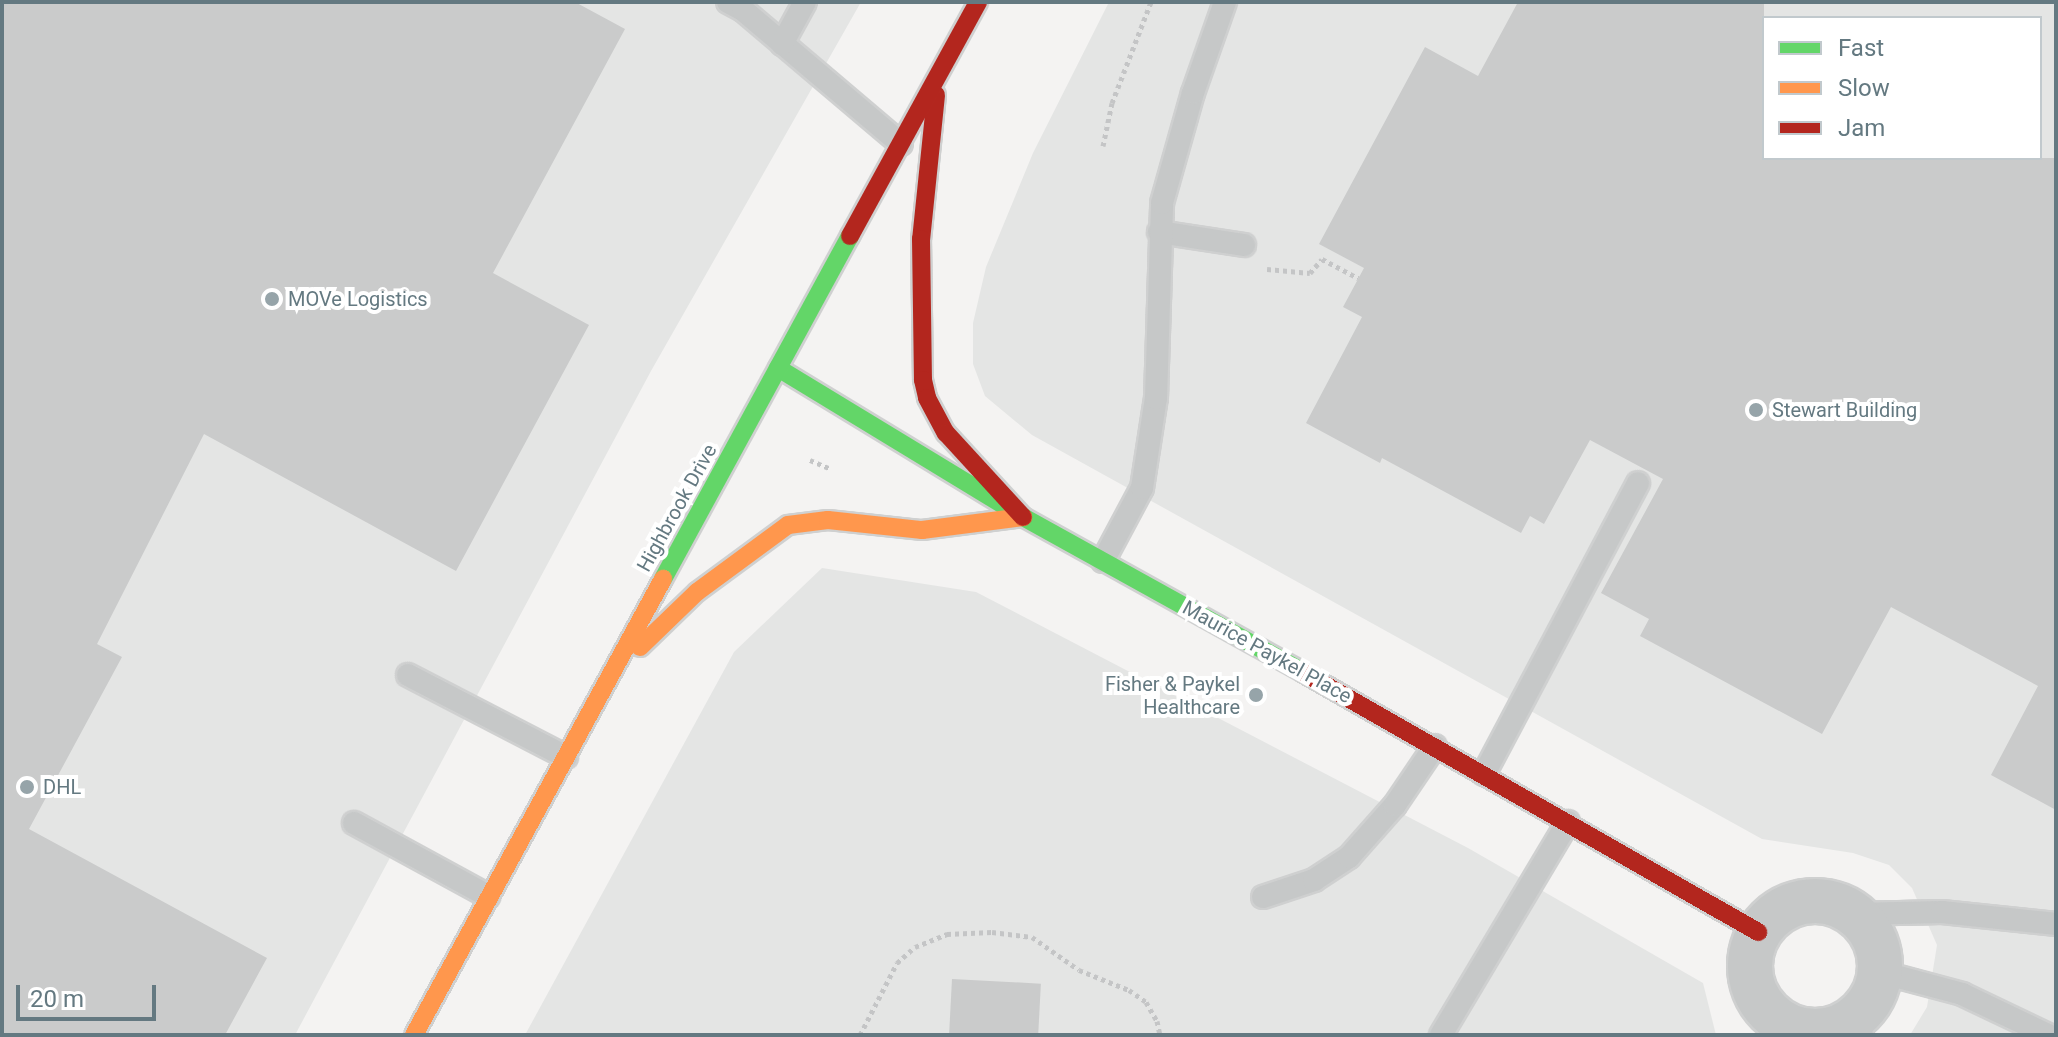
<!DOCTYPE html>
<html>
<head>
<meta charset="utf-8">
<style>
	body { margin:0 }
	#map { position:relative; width:2058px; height:1037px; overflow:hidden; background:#f4f3f2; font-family:Roboto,sans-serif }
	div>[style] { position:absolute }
	.built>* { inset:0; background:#e4e5e4 }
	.building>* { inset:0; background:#cacbcb; transform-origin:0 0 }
	.path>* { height:5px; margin-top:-2.5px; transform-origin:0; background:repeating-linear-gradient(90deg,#c4c5c6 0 4px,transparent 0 8px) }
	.roads { filter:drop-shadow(2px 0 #cfd0d0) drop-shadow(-2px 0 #cfd0d0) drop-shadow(0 2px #cfd0d0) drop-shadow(0 -2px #cfd0d0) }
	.lane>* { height:22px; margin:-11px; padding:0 11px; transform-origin:11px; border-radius:11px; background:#c6c8c8 }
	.street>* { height:44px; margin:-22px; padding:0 22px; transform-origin:22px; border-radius:22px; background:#c6c8c8 }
	.street>.ring { margin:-22px; padding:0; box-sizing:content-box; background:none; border:44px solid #c6c8c8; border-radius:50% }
	.fast>* { height:18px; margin:-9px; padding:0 9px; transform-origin:9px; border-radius:9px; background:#63d668 }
	.slow>* { height:18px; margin:-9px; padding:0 9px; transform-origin:9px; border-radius:9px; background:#ff974d }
	.jam>* { height:18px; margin:-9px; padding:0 9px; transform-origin:9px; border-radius:9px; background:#b3261e }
	.dots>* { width:22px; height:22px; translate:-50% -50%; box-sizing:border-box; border:4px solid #fff; border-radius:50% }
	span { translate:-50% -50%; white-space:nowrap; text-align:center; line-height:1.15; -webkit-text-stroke:8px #fff; paint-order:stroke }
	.poi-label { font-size:20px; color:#647981 }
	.left { translate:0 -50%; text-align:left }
	.right { translate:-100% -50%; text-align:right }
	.street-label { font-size:20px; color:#647981 }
	.frame { position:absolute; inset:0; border:4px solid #647981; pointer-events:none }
	.legend { position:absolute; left:1762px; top:16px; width:280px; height:144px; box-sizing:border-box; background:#fff; border:2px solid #c1c9cd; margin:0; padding:10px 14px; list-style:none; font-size:24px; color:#647981 }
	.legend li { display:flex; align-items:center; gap:16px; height:40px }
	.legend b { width:40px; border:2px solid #c1c9cd }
	.scale { position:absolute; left:16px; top:985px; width:140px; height:36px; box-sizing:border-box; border:4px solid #647981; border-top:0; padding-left:10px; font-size:24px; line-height:28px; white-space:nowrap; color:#647981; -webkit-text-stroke:6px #fff; paint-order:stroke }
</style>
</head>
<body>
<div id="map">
	<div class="built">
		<i style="clip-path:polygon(2px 2px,861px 2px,651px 371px,295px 1035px,2px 1035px)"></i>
		<i style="clip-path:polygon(evenodd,1109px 2px,2056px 2px,2056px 1035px,1910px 1035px,1927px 1007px,1937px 945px,1912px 888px,1889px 865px,1853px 853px,1762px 839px,1032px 435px,985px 396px,973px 364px,973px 323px,986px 267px,1033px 153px,1109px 2px,1764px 18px,2040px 18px,2040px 158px,1764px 158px,1764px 18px)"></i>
		<i style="clip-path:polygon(822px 568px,976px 592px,1468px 848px,1703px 983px,1716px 1035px,525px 1035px,734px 652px)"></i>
	</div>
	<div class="building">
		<i style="clip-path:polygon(2px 2px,575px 2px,625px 29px,493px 273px,589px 325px,456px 571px,204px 434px,97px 644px,122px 657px,29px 829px,267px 958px,225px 1035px,2px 1035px)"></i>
		<i style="clip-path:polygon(1518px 2px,1764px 2px,1764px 158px,2056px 158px,2056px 810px,1991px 775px,2038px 686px,1891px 607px,1822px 734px,1640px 636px,1649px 619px,1601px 593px,1663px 479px,1590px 440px,1544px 524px,1530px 516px,1521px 533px,1382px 458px,1380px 463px,1306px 423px,1362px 317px,1343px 307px,1364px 268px,1319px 244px,1425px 47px,1478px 76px)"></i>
		<i style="left:952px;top:979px;width:89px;height:56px;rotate:3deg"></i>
	</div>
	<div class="path">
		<i style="left:1103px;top:146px;width:44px;rotate:-78.2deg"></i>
		<i style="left:1112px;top:103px;width:108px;rotate:-68.9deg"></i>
		<i style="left:1267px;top:269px;width:43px;rotate:5.3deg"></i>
		<i style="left:1310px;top:273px;width:18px;rotate:-49deg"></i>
		<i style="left:1322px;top:259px;width:41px;rotate:27.8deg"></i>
		<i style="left:810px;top:460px;width:21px;rotate:23deg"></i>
		<i style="left:860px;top:1035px;width:81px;rotate:-62.8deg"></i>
		<i style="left:897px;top:963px;width:24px;rotate:-42deg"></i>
		<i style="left:915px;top:947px;width:35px;rotate:-22deg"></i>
		<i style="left:947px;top:934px;width:45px;rotate:-2.5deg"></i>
		<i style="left:992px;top:932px;width:40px;rotate:7.1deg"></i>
		<i style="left:1032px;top:937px;width:57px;rotate:35.1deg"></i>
		<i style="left:1079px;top:970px;width:54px;rotate:21.8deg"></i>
		<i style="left:1129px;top:990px;width:21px;rotate:35deg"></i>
		<i style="left:1146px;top:1002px;width:22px;rotate:60deg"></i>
		<i style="left:1157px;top:1021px;width:14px;rotate:78deg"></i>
	</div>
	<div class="roads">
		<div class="lane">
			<i style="left:728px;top:2px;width:17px;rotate:28deg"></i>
			<i style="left:743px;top:10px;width:207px;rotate:40.3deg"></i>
			<i style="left:782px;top:44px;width:48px;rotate:-61.3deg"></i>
			<i style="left:1159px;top:232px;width:86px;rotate:8.7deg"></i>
			<i style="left:1103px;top:561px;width:83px;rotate:-61.9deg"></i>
			<i style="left:1142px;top:488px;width:91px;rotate:-81.2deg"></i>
			<i style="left:1156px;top:398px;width:195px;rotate:-88.2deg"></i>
			<i style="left:1162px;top:203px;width:114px;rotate:-74.3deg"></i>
			<i style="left:1193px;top:93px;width:96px;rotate:-70.6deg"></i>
			<i style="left:408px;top:675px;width:178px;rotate:27.4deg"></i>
			<i style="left:1484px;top:774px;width:329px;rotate:-62.1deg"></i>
			<i style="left:354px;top:823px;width:153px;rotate:28.6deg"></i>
			<i style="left:1263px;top:897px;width:54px;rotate:-18.4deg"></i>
			<i style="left:1314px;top:880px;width:42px;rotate:-33.3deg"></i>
			<i style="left:1349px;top:857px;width:69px;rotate:-48.5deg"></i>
			<i style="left:1395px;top:805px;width:71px;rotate:-55.9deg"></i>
			<i style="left:1855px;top:914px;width:87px;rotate:-1.3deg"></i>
			<i style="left:1942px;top:912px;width:115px;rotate:6deg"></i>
			<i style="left:1880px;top:972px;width:85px;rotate:15deg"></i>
			<i style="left:1962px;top:994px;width:95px;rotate:25.5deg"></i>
			<i style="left:1852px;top:1022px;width:16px;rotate:52deg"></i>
			<i style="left:1441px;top:1035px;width:248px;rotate:-59.2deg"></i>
		</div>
		<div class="street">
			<i class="ring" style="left:1750px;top:901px;width:86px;height:86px"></i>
		</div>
		<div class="fast">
			<i style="left:778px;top:368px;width:287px;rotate:31.3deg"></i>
			<i style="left:1023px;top:517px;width:321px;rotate:29deg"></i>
			<i style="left:663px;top:579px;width:391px;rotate:-61.4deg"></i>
		</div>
		<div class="slow">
			<i style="left:640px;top:647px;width:79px;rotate:-44deg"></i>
			<i style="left:697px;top:592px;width:113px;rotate:-36.4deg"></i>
			<i style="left:788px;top:525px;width:40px;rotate:-7.1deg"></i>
			<i style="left:828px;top:520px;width:95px;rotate:6.1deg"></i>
			<i style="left:922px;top:530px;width:102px;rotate:-7.3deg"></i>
			<i style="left:414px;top:1035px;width:520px;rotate:-61.36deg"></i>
		</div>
		<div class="jam">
			<i style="left:936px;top:95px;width:145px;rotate:95.9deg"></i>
			<i style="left:921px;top:239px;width:141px;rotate:89.2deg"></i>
			<i style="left:923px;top:380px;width:18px;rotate:77deg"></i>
			<i style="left:927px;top:398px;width:40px;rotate:62deg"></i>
			<i style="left:946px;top:433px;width:114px;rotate:47.5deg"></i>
			<i style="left:850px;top:236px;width:267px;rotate:-61.3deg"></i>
			<i style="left:1304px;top:673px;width:523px;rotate:29.7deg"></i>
		</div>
	</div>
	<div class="dots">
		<i style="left:272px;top:299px;background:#96a4a9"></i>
		<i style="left:1756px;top:410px;background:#96a4a9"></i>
		<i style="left:1256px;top:695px;background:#96a4a9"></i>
		<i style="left:27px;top:787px;background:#96a4a9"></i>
	</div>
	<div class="poi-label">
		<span class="left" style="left:288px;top:299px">MOVe Logistics</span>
		<span class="left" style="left:1772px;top:410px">Stewart Building</span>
		<span class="right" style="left:1240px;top:696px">Fisher &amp; Paykel<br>Healthcare</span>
		<span class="left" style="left:43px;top:787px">DHL</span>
	</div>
	<div class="street-label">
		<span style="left:677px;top:508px;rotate:-61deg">Highbrook Drive</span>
		<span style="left:1267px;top:652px;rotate:29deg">Maurice Paykel Place</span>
	</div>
	<div class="frame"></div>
	<ul class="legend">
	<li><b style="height:10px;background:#63d668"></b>Fast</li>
	<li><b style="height:10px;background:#ff974d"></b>Slow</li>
	<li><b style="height:10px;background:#b3261e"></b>Jam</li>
	</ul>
	<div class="scale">20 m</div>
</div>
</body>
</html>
